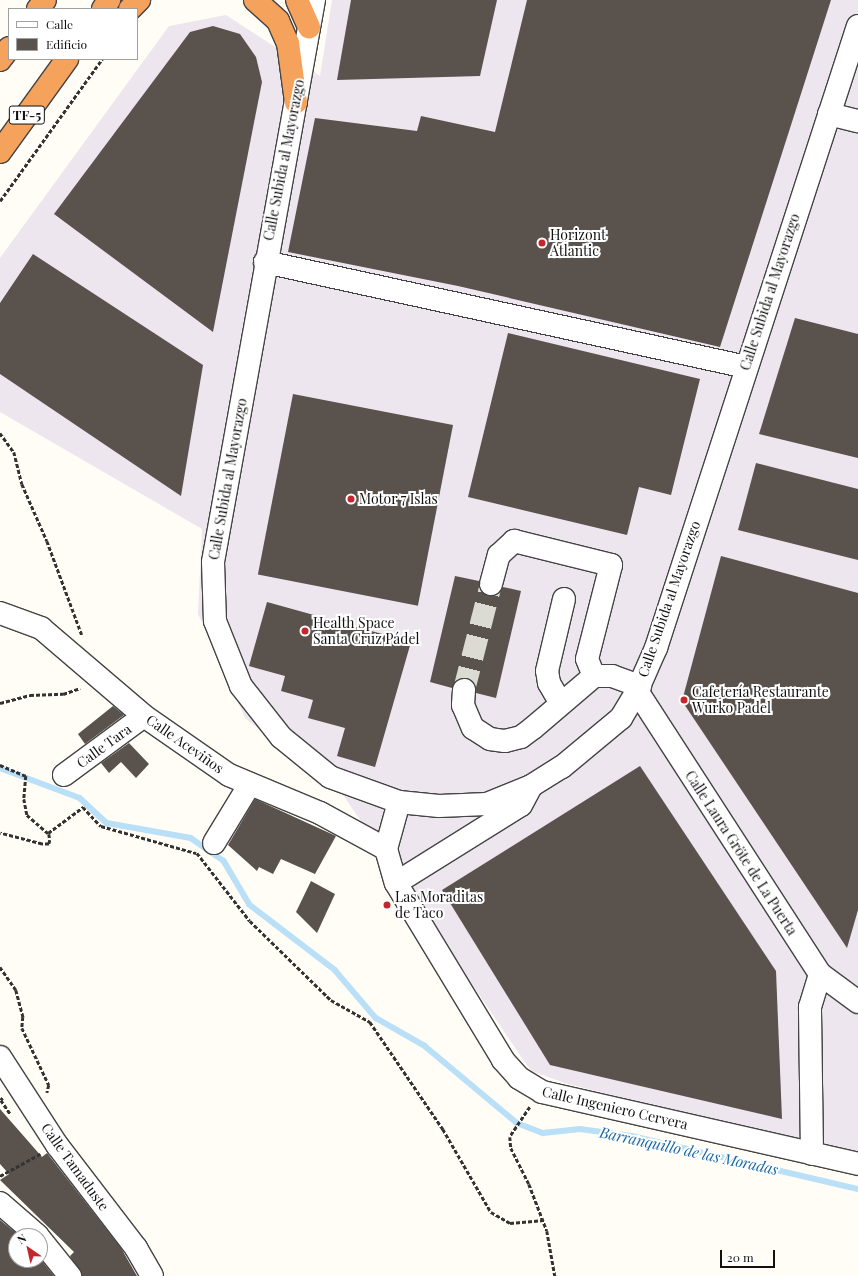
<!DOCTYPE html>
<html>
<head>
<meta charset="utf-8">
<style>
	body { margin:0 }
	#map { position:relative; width:858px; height:1276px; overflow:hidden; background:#fffdf5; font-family:"Playfair Display",serif }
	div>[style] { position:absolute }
	.industrial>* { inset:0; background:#eee6ef }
	.stream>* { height:5.5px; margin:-2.75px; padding:0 2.75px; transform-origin:2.75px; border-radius:2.75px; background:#b9e0f7 }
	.building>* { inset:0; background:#5a524d; transform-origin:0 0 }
	.minor-tunnel>* { height:22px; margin-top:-11px; transform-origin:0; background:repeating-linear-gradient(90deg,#dbdad3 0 22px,transparent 0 33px) }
	.path>* { height:2.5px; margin-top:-1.25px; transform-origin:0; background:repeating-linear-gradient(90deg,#333 0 4px,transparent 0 6px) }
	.roads { filter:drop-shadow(1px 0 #444) drop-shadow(-1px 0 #444) drop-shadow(0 1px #444) drop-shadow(0 -1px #444) }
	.minor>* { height:22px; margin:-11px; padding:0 11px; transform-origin:11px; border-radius:11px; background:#fff }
	.highway>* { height:22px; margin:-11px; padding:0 11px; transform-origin:11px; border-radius:11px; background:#f5a25d }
	.dots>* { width:11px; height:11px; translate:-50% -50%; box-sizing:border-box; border:2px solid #fff; border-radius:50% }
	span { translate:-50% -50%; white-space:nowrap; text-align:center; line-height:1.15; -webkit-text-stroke:4px #fff; paint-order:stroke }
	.shield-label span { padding:1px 3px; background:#fff; border:1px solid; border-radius:3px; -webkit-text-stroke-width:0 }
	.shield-label { font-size:13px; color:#111; font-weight:700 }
	.street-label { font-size:14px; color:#111 }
	.poi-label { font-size:14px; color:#111 }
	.left { translate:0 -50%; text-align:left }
	.water-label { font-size:15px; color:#1768a6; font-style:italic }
	.legend { position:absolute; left:8px; top:8px; width:130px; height:52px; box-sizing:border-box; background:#fff; border:1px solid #a0a0a0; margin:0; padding:5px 7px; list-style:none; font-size:12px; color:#111 }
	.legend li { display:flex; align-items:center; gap:8px; height:20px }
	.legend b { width:20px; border:1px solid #a0a0a0 }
	.north { position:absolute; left:8px; top:1228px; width:40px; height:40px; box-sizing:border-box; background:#fff; border:1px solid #a0a0a0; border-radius:50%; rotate:326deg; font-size:11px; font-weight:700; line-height:16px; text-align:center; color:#111 }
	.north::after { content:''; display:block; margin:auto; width:14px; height:18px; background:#c4262e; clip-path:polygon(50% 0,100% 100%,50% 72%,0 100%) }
	.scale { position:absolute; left:720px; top:1250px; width:55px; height:18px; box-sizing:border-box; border:2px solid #111; border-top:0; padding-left:5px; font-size:12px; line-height:14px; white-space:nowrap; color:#111; -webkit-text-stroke:3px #fff; paint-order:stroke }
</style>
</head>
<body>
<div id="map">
	<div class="industrial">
		<i style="clip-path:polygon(332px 0,858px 0,858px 1157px,568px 1084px,531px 1071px,343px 795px,245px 718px,198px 614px,202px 529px,0 412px,0 258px,169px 26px,226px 15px,320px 76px)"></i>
	</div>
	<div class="stream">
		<i style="left:0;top:768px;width:85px;rotate:20.6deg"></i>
		<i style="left:80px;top:798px;width:37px;rotate:43deg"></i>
		<i style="left:107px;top:823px;width:85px;rotate:10.1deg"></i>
		<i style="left:191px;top:838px;width:40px;rotate:34.9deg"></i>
		<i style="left:224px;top:861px;width:51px;rotate:59.4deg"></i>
		<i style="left:250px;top:905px;width:107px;rotate:37.4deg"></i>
		<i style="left:335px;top:970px;width:63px;rotate:49.5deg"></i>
		<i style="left:376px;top:1018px;width:56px;rotate:29.7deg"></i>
		<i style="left:425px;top:1046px;width:120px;rotate:39.9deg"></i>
		<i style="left:517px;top:1123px;width:28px;rotate:21deg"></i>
		<i style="left:543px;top:1133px;width:37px;rotate:-6deg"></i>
		<i style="left:580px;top:1129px;width:52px;rotate:7.7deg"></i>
		<i style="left:632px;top:1136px;width:232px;rotate:13.2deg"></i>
	</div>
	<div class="building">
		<i style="clip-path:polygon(351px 0,497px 0,480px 76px,337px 80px)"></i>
		<i style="clip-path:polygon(527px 0,831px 0,720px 347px,458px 286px,288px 252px,315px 118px,417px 131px,421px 116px,495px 132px)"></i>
		<i style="clip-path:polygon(213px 26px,240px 34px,256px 57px,262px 82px,213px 332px,54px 214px,190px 32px)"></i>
		<i style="clip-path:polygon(33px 254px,203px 365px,181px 496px,0 374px,0 303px)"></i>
		<i style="clip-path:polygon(795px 318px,858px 334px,858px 458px,759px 434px)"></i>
		<i style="clip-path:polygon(508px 333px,700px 379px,671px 495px,639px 487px,627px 535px,468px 497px)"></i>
		<i style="left:293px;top:394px;width:163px;height:184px;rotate:11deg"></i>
		<i style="clip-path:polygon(756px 463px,858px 489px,858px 560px,738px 530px)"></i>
		<i style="clip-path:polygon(721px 556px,858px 593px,858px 910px,847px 948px,682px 701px)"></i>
		<i style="clip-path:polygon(455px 576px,479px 581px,482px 592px,488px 596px,499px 593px,503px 587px,521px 591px,496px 698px,476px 693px,475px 684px,465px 678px,458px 679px,452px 688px,430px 682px)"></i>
		<i style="clip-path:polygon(267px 602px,411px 642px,375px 767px,337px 756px,345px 728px,308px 718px,313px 700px,281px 691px,285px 676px,249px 666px)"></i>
		<i style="clip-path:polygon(113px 706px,124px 715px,85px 744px,78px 734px)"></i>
		<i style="clip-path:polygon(129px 743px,149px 764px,136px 778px,121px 762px,109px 773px,101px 763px)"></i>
		<i style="clip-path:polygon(640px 766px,776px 971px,782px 1119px,550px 1065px,442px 890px)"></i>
		<i style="clip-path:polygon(255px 799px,336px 836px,315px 874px,281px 859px,273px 874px,259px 867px,257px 871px,228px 845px)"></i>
		<i style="clip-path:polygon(311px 881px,335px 894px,317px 933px,296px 912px)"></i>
		<i style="clip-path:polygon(0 1109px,42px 1157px,47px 1153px,121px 1248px,137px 1276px,82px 1276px,70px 1256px,74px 1252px,0 1180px,9px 1174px,0 1164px)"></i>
		<i style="clip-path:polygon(0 1220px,16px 1233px,16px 1260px,41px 1260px,54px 1276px,0 1276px)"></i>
	</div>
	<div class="minor-tunnel">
		<i style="left:464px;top:690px;width:109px;rotate:-75.7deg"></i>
	</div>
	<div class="path">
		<i style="left:0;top:201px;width:175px;rotate:-54.3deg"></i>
		<i style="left:0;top:433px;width:24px;rotate:54deg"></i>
		<i style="left:14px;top:452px;width:33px;rotate:76deg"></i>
		<i style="left:22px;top:484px;width:62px;rotate:66.3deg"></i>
		<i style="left:47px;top:541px;width:100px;rotate:69.6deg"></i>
		<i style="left:0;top:703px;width:31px;rotate:-15deg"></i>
		<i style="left:30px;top:695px;width:33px;rotate:-2deg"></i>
		<i style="left:63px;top:694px;width:18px;rotate:-19deg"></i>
		<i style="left:0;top:765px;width:28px;rotate:23deg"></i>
		<i style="left:26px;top:776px;width:23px;rotate:95deg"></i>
		<i style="left:24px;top:799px;width:16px;rotate:79deg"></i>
		<i style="left:27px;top:815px;width:29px;rotate:41deg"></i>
		<i style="left:49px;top:834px;width:6px;rotate:81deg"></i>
		<i style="left:50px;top:840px;width:4px;rotate:104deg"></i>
		<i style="left:49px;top:844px;width:7px;rotate:180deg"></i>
		<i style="left:42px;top:844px;width:43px;rotate:-165.3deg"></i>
		<i style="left:48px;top:833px;width:44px;rotate:-36.6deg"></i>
		<i style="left:83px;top:807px;width:26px;rotate:47deg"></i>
		<i style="left:101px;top:826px;width:99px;rotate:15.9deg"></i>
		<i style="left:197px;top:853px;width:86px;rotate:52.1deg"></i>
		<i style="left:250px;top:921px;width:113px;rotate:44.3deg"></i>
		<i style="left:331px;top:1000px;width:45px;rotate:29.4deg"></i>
		<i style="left:370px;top:1022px;width:130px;rotate:55.7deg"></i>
		<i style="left:443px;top:1129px;width:96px;rotate:60deg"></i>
		<i style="left:491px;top:1212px;width:22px;rotate:30deg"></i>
		<i style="left:510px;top:1223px;width:32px;rotate:-5deg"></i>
		<i style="left:0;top:967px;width:28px;rotate:55deg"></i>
		<i style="left:16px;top:990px;width:28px;rotate:75deg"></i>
		<i style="left:23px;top:1017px;width:11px;rotate:95deg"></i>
		<i style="left:22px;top:1028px;width:63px;rotate:64.7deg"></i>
		<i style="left:49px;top:1085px;width:8px;rotate:104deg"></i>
		<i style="left:3px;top:1098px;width:3px;rotate:135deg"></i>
		<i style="left:1px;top:1100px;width:18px;rotate:56deg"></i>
		<i style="left:530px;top:1107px;width:36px;rotate:124deg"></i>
		<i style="left:510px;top:1137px;width:11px;rotate:85deg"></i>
		<i style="left:511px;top:1148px;width:40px;rotate:63.4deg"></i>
		<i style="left:529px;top:1184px;width:50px;rotate:69deg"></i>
		<i style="left:547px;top:1231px;width:46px;rotate:79.9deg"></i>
		<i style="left:0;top:1176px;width:46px;rotate:-28.8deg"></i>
	</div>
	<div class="roads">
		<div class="minor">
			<i style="left:314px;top:0;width:571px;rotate:100.19deg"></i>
			<i style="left:213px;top:562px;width:59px;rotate:88.1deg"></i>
			<i style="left:215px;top:621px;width:70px;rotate:68.2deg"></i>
			<i style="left:241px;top:686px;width:65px;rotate:51.9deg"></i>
			<i style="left:281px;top:737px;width:63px;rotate:39.2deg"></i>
			<i style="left:330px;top:777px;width:73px;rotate:19.9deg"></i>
			<i style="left:399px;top:802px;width:40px;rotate:5.7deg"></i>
			<i style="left:439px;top:806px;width:48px;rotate:-2.4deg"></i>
			<i style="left:487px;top:804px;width:48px;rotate:-22.2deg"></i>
			<i style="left:531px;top:786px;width:36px;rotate:-32deg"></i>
			<i style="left:562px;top:767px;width:77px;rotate:-39.7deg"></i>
			<i style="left:621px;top:718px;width:31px;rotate:-59deg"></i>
			<i style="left:637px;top:691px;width:47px;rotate:-66.2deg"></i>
			<i style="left:656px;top:648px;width:654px;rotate:-72.01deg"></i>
			<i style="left:829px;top:114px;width:30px;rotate:14deg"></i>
			<i style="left:265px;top:262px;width:491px;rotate:12.3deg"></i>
			<i style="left:491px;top:584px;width:30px;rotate:-75deg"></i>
			<i style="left:499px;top:555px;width:21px;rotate:-43deg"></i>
			<i style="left:514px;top:541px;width:100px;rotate:13.9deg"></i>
			<i style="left:611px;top:565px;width:97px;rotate:104.3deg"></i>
			<i style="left:587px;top:659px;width:18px;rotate:68deg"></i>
			<i style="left:0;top:613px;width:44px;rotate:20.1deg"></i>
			<i style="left:41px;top:628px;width:135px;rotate:40.5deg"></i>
			<i style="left:144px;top:716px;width:103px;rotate:34.8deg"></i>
			<i style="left:229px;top:775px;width:99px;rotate:22.7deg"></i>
			<i style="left:320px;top:813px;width:75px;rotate:28.6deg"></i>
			<i style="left:464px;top:690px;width:15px;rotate:94deg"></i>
			<i style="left:463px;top:705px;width:25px;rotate:67deg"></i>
			<i style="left:473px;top:728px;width:20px;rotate:33deg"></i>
			<i style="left:490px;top:739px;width:15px;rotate:8deg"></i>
			<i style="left:505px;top:741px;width:16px;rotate:-14deg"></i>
			<i style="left:521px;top:737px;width:15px;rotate:-37deg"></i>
			<i style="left:533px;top:728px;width:80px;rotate:-40.4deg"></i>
			<i style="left:594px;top:676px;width:18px"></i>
			<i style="left:612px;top:676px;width:30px;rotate:20deg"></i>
			<i style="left:637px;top:691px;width:337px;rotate:57.1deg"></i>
			<i style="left:820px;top:974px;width:47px;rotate:36.4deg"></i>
			<i style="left:560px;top:702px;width:22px;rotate:-120deg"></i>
			<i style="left:549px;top:683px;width:12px;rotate:-99deg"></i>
			<i style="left:547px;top:671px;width:74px;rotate:-76.7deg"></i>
			<i style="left:64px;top:775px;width:99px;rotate:-36.4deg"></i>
			<i style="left:399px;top:802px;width:49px;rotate:105.5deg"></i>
			<i style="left:386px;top:849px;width:35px;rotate:74deg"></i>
			<i style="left:396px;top:883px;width:207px;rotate:58.8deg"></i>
			<i style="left:503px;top:1060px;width:24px;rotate:48deg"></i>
			<i style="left:519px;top:1078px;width:27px;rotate:31deg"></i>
			<i style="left:542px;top:1092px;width:324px;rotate:12.8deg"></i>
			<i style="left:214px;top:843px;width:69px;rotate:-58.6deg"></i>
			<i style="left:396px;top:883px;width:147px;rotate:-32deg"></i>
			<i style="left:521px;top:805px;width:19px;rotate:-62deg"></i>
			<i style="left:0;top:1057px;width:105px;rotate:57.1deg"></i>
			<i style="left:57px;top:1145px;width:130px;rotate:52.5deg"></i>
			<i style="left:136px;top:1248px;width:32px;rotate:60deg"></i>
			<i style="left:812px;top:1154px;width:147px;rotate:-90.8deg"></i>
			<i style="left:810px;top:1007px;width:34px;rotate:-73deg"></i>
			<i style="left:0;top:1203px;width:50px;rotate:41deg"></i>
			<i style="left:40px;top:1239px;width:48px;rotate:51deg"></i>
		</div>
		<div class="highway">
			<i style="left:255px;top:0;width:31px;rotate:42deg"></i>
			<i style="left:278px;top:21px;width:24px;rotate:66deg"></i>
			<i style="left:288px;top:43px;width:60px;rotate:82.3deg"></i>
			<i style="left:297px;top:0;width:30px;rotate:66deg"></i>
			<i style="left:38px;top:9px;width:11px;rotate:-52deg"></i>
			<i style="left:103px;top:9px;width:11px;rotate:-56deg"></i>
			<i style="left:130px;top:9px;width:13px;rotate:-45deg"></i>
			<i style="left:0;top:60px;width:15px;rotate:-53deg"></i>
			<i style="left:0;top:152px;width:115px;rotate:-54.2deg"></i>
		</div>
	</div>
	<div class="dots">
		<i style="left:542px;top:243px;background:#c4262e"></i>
		<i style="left:351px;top:499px;background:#c4262e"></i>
		<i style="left:305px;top:631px;background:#c4262e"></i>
		<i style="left:684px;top:700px;background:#c4262e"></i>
		<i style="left:387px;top:905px;background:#c4262e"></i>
	</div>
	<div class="shield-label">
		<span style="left:27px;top:115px">TF-5</span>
	</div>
	<div class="street-label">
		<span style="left:284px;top:160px;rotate:-79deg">Calle Subida al Mayorazgo</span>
		<span style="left:770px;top:292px;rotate:-72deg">Calle Subida al Mayorazgo</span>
		<span style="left:228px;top:479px;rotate:-80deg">Calle Subida al Mayorazgo</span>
		<span style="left:669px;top:599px;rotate:-71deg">Calle Subida al Mayorazgo</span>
		<span style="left:185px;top:744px;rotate:35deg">Calle Aceviños</span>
		<span style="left:104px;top:746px;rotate:-36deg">Calle Tara</span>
		<span style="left:741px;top:853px;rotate:57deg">Calle Laura Gröte de La Puerta</span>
		<span style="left:615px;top:1108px;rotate:13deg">Calle Ingeniero Cervera</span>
		<span style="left:75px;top:1167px;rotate:54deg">Calle Tamaduste</span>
	</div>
	<div class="poi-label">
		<span class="left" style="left:550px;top:243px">Horizont<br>Atlantic</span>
		<span class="left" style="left:359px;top:499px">Motor 7 Islas</span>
		<span class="left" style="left:313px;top:631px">Health Space<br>Santa Cruz Pádel</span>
		<span class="left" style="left:692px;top:700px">Cafetería Restaurante<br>Wurko Padel</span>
		<span class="left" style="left:395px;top:905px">Las Moraditas<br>de Taco</span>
	</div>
	<div class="water-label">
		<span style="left:689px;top:1151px;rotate:12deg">Barranquillo de las Moradas</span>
	</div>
	<ul class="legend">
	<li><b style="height:5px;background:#fff"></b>Calle</li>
	<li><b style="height:11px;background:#5a524d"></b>Edificio</li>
	</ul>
	<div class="north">N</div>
	<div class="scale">20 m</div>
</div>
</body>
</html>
